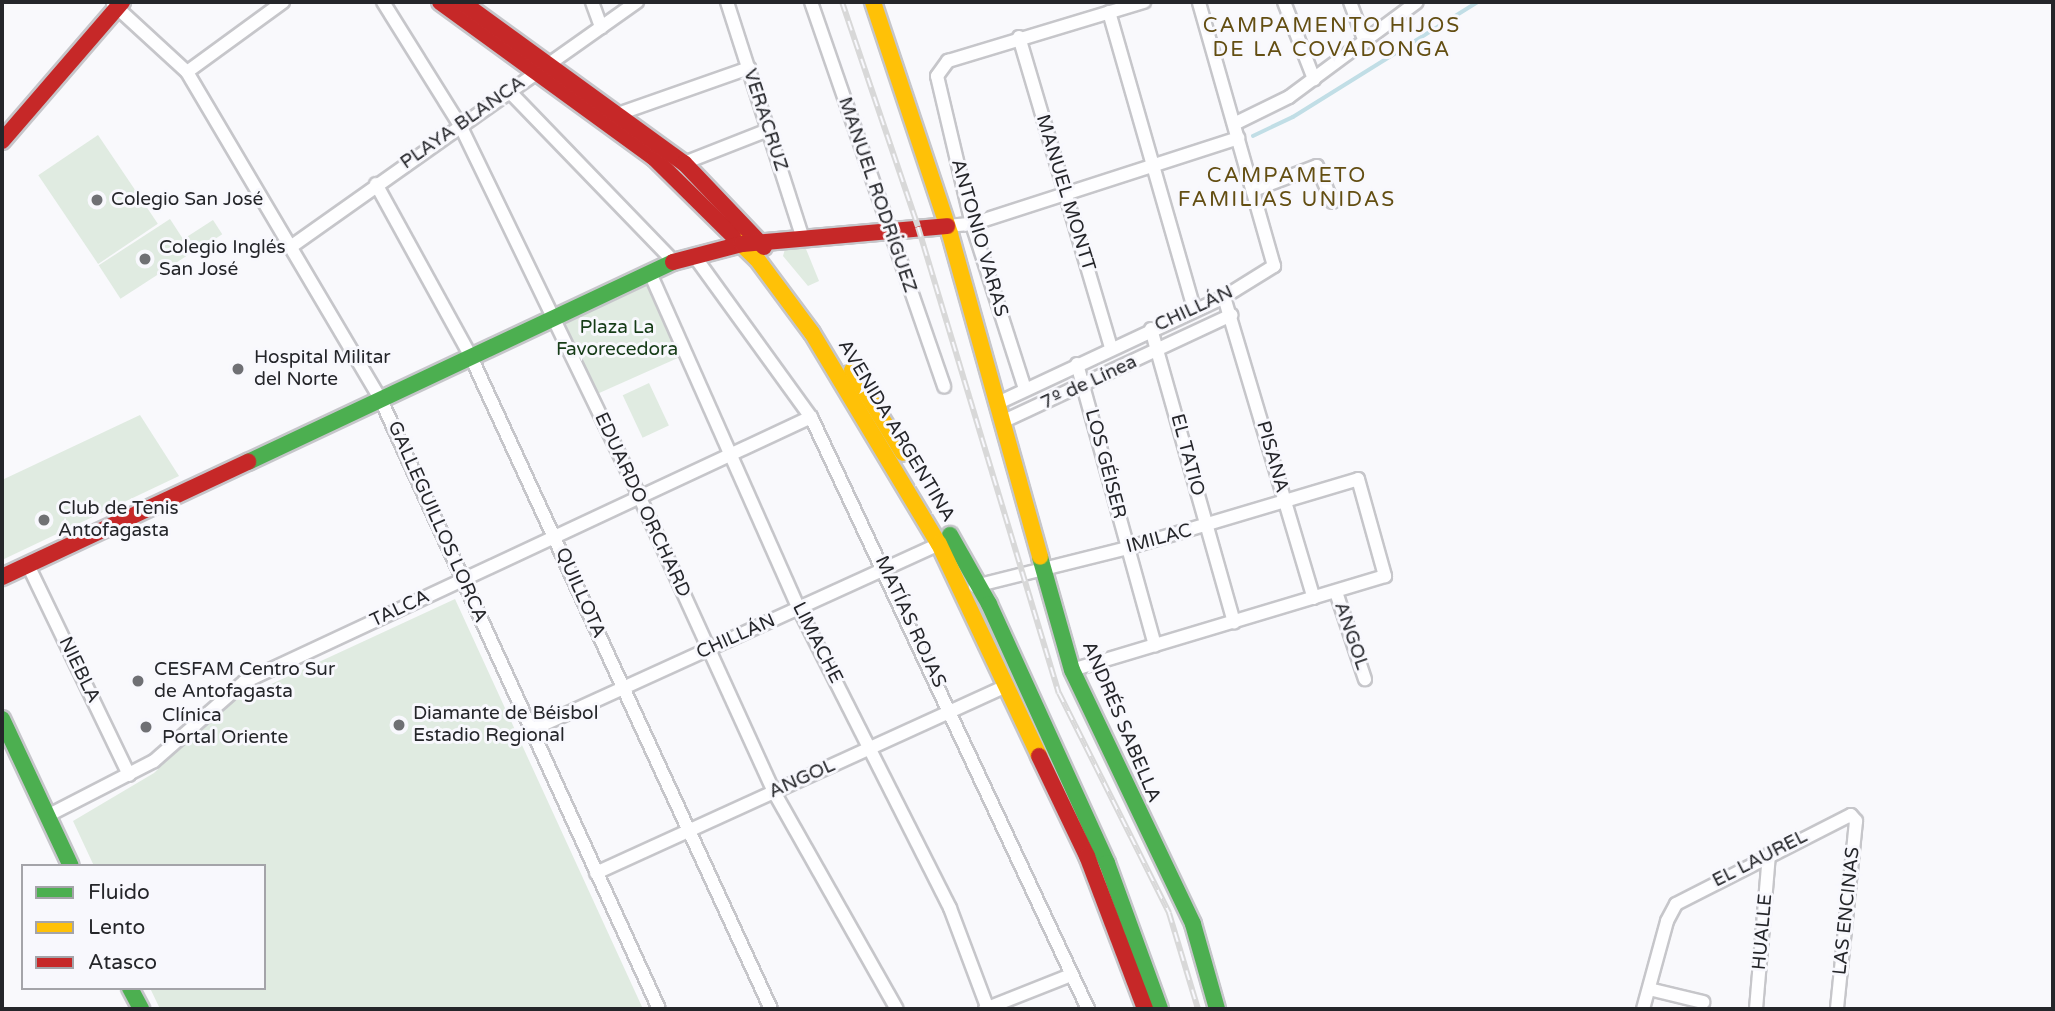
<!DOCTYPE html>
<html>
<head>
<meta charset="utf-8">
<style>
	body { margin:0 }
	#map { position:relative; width:2055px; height:1011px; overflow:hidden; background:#f9f9fc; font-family:"Varela Round",sans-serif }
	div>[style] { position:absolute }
	.green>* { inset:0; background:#e0ebe1; transform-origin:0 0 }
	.stream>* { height:3.5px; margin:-1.75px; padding:0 1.75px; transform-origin:1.75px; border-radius:1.75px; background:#c1dee6 }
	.roads { filter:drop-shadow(2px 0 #c6c6ca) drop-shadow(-2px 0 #c6c6ca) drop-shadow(0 2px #c6c6ca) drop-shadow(0 -2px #c6c6ca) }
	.street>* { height:12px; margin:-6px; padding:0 6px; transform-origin:6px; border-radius:6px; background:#fefeff }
	.fast>* { height:16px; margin:-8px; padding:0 8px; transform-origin:8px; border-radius:8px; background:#4caf50 }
	.slow>* { height:16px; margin:-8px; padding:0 8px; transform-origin:8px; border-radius:8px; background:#ffc107 }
	.jam>* { height:16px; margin:-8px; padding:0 8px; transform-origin:8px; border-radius:8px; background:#c62828 }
	.rail>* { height:6px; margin-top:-3px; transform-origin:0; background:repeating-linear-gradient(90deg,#f8f8fd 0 10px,#d8d8d8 0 20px); box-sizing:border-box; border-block:2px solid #d8d8d8 }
	.dots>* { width:19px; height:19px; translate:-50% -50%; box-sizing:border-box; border:4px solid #f8f8fd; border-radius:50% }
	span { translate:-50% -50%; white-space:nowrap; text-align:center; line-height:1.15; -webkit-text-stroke:6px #f8f8fd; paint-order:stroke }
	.street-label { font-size:19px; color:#25262a }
	.poi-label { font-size:19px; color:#25262a }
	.left { translate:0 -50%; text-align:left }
	.park-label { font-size:19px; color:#163c17 }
	.neighbourhood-label { font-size:21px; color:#634e12; letter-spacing:2px }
	.frame { position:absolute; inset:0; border:4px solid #25262a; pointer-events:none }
	.legend { position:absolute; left:21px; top:864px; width:245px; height:126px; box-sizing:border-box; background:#f8f8fd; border:2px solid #a4a4a9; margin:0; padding:9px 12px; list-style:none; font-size:21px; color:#25262a }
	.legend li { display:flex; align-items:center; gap:14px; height:35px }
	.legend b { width:35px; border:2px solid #a4a4a9 }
</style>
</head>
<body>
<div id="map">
	<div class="green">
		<i style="left:98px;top:135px;width:107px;height:72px;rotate:56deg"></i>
		<i style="left:170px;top:219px;width:40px;height:85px;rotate:57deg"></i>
		<i style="left:213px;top:220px;width:17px;height:30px;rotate:57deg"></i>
		<i style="clip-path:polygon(785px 249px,806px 249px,819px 281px,808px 286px,783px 256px)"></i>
		<i style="left:650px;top:273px;width:89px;height:105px;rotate:66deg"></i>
		<i style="left:649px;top:383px;width:47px;height:29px;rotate:65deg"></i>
		<i style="clip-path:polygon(140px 415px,179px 476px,2px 560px,2px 480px)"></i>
		<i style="clip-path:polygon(455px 599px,643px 1009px,160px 1009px,150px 988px,264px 988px,264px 866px,94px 866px,73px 821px,154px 773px,224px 706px)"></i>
	</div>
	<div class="stream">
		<i style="left:1253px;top:136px;width:44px;rotate:-25.4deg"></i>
		<i style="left:1293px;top:117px;width:218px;rotate:-31.9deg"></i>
	</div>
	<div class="roads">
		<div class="street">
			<i style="left:383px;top:2px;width:145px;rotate:58deg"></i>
			<i style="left:460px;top:125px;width:414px;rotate:64.2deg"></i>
			<i style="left:640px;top:498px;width:323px;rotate:65.5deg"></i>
			<i style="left:774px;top:792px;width:249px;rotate:60.5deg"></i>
			<i style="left:592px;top:2px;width:27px;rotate:70deg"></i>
			<i style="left:727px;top:2px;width:249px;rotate:72.2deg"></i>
			<i style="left:811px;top:2px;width:407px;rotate:70.9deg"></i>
			<i style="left:1284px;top:2px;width:83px;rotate:68.7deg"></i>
			<i style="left:1350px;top:2px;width:43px;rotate:69.4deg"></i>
			<i style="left:113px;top:4px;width:100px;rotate:42.6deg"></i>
			<i style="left:187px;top:72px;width:381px;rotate:59.4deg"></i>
			<i style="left:381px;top:400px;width:669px;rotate:65.46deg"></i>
			<i style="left:1109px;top:12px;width:308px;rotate:74deg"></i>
			<i style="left:1019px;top:37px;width:324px;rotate:73.5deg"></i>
			<i style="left:187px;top:72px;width:119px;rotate:-36.1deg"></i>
			<i style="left:509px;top:91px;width:238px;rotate:46deg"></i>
			<i style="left:621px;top:113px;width:136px;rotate:-19.4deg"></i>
			<i style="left:1234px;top:124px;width:61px;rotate:-26.1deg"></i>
			<i style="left:1289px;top:97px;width:159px;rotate:-36.6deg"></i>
			<i style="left:684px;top:163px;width:90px;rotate:-21.4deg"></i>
			<i style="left:376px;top:184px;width:197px;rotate:61.2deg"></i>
			<i style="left:471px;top:357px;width:718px;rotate:65.29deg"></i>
			<i style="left:1254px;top:190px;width:67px;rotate:-20.9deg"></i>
			<i style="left:1317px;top:166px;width:39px;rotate:67deg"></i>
			<i style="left:947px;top:226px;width:25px;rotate:-5deg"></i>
			<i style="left:972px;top:224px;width:280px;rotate:-17.9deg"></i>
			<i style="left:292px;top:246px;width:423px;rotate:-35.3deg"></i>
			<i style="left:695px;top:257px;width:198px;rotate:54.1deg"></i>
			<i style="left:811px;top:417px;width:654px;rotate:64.92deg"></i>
			<i style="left:650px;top:273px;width:368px;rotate:66.1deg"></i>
			<i style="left:799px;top:609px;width:335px;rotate:63.2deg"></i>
			<i style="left:950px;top:908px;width:108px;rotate:69.4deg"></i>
			<i style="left:1224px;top:297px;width:314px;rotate:73.4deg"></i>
			<i style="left:1151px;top:329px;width:305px;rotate:74.2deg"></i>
			<i style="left:1077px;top:364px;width:292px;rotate:74.5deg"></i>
			<i style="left:1025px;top:389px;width:173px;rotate:-107.8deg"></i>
			<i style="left:972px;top:224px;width:152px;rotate:-103.3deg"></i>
			<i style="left:937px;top:76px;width:19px;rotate:-54deg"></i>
			<i style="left:948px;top:61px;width:205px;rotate:-16.8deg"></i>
			<i style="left:998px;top:403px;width:250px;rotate:-25.1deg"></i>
			<i style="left:1224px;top:297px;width:59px;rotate:-31.8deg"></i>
			<i style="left:1274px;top:266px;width:274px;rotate:-105.9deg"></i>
			<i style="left:1004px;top:421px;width:251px;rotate:-25deg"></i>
			<i style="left:28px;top:565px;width:233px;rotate:64.3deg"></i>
			<i style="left:975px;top:586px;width:157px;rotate:-14deg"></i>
			<i style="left:1127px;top:548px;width:241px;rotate:-16.6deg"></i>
			<i style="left:1358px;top:479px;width:101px;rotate:74.4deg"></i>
			<i style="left:1385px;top:576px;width:327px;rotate:163.3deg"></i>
			<i style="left:1336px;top:592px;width:92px;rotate:71.6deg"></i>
			<i style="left:531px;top:730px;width:448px;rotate:-24.5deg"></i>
			<i style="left:47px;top:816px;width:120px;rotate:-27.2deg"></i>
			<i style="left:154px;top:761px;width:120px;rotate:-41.3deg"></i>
			<i style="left:244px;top:682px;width:626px;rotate:-25.05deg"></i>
			<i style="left:596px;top:873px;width:452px;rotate:-24.5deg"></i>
			<i style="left:1649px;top:989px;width:56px;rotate:13.5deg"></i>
			<i style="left:985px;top:1009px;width:92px;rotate:-21.6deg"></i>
			<i style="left:1643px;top:1009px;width:91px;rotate:-74.7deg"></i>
			<i style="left:1667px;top:921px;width:19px;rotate:-62deg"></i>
			<i style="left:1676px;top:904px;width:196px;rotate:-27deg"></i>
			<i style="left:1851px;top:815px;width:8px;rotate:50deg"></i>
			<i style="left:1856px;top:821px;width:189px;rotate:95.8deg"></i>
			<i style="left:1756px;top:1009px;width:155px;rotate:-85.2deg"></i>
		</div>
		<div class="fast">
			<i style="left:248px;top:462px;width:470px;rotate:-25.2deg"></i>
			<i style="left:950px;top:535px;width:79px;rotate:60.5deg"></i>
			<i style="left:989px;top:604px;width:285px;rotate:65.5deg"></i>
			<i style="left:1107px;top:863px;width:155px;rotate:70deg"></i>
			<i style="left:1040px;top:557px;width:117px;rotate:74.2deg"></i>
			<i style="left:1072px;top:670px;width:281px;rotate:64.5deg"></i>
			<i style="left:1193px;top:924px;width:88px;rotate:74.2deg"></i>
			<i style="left:2px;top:719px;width:162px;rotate:64.9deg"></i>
			<i style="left:130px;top:988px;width:24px;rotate:62deg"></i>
		</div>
		<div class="slow">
			<i style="left:873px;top:2px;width:244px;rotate:71.6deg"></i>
			<i style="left:950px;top:234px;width:335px;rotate:74.4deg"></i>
			<i style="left:733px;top:236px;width:33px;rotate:44deg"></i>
			<i style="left:757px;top:259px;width:92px;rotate:53.4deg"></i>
			<i style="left:812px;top:333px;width:246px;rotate:59deg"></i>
			<i style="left:939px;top:544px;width:234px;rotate:64.7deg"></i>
			<i style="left:852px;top:370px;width:97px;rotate:58.4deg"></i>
		</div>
		<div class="jam">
			<i style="left:440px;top:2px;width:265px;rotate:36.1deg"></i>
			<i style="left:654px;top:158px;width:111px;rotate:44.6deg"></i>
			<i style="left:462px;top:2px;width:274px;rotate:36deg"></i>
			<i style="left:684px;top:163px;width:116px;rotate:46.4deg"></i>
			<i style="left:2px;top:141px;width:184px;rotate:-49.2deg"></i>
			<i style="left:673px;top:262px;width:71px;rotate:-14.6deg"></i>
			<i style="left:742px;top:244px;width:206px;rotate:-5deg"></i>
			<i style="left:2px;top:577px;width:272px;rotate:-25.1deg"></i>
			<i style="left:1039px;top:756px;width:111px;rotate:64.4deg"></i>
			<i style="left:1087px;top:856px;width:164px;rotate:69.2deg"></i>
		</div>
	</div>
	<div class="rail">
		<i style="left:842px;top:2px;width:237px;rotate:71.3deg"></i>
		<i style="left:918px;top:227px;width:487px;rotate:73.2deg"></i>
		<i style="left:1059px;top:693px;width:246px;rotate:63.4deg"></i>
		<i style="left:1169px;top:913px;width:100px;rotate:73.2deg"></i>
	</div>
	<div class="dots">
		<i style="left:97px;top:200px;background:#6f7074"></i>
		<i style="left:145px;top:259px;background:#6f7074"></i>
		<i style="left:238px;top:369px;background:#6f7074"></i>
		<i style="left:44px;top:520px;background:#6f7074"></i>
		<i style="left:138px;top:681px;background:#6f7074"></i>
		<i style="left:399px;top:725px;background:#6f7074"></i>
		<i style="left:146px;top:727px;background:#6f7074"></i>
	</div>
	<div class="street-label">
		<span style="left:765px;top:120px;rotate:72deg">VERACRUZ</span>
		<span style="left:463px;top:123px;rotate:-35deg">PLAYA BLANCA</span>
		<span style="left:1065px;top:193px;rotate:73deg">MANUEL MONTT</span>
		<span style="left:877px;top:195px;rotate:71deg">MANUEL RODRÍGUEZ</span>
		<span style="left:979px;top:238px;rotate:74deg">ANTONIO VARAS</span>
		<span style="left:1194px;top:309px;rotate:-25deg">CHILLÁN</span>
		<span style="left:1089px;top:383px;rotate:-25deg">7º de Línea</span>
		<span style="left:896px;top:431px;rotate:59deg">AVENIDA ARGENTINA</span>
		<span style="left:1187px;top:455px;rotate:75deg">EL TATIO</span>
		<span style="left:1272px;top:457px;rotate:74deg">PISANA</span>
		<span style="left:1105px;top:464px;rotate:75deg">LOS GÉISER</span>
		<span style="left:642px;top:505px;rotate:65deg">EDUARDO ORCHARD</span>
		<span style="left:437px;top:522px;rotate:66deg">GALLEGUILLOS LORCA</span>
		<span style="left:1159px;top:539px;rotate:-15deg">IMILAC</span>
		<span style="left:580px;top:593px;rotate:66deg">QUILLOTA</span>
		<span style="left:400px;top:609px;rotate:-25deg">TALCA</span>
		<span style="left:910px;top:622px;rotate:65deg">MATÍAS ROJAS</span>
		<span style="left:1351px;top:636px;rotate:71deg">ANGOL</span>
		<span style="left:736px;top:637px;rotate:-24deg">CHILLÁN</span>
		<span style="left:817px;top:643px;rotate:63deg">LIMACHE</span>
		<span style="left:79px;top:670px;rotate:64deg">NIEBLA</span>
		<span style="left:1121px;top:722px;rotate:67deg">ANDRÉS SABELLA</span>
		<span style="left:802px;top:779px;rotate:-24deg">ANGOL</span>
		<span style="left:1760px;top:859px;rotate:-27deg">EL LAUREL</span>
		<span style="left:1847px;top:911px;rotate:-84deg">LAS ENCINAS</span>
		<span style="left:1763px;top:932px;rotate:-85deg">HUALLE</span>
	</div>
	<div class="poi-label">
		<span class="left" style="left:111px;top:200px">Colegio San José</span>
		<span class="left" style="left:159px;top:259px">Colegio Inglés<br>San José</span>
		<span class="left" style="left:254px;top:369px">Hospital Militar<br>del Norte</span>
		<span class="left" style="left:58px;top:520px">Club de Tenis<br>Antofagasta</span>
		<span class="left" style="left:154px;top:681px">CESFAM Centro Sur<br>de Antofagasta</span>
		<span class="left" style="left:413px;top:725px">Diamante de Béisbol<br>Estadio Regional</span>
		<span class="left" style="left:162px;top:727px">Clínica<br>Portal Oriente</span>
	</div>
	<div class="park-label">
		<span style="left:617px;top:339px">Plaza La<br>Favorecedora</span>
	</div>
	<div class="neighbourhood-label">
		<span style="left:1332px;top:38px">CAMPAMENTO HIJOS<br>DE LA COVADONGA</span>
		<span style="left:1287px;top:188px">CAMPAMETO<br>FAMILIAS UNIDAS</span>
	</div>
	<div class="frame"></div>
	<ul class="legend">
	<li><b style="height:9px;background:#4caf50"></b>Fluido</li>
	<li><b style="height:9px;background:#ffc107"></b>Lento</li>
	<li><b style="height:9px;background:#c62828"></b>Atasco</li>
	</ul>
</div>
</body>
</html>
